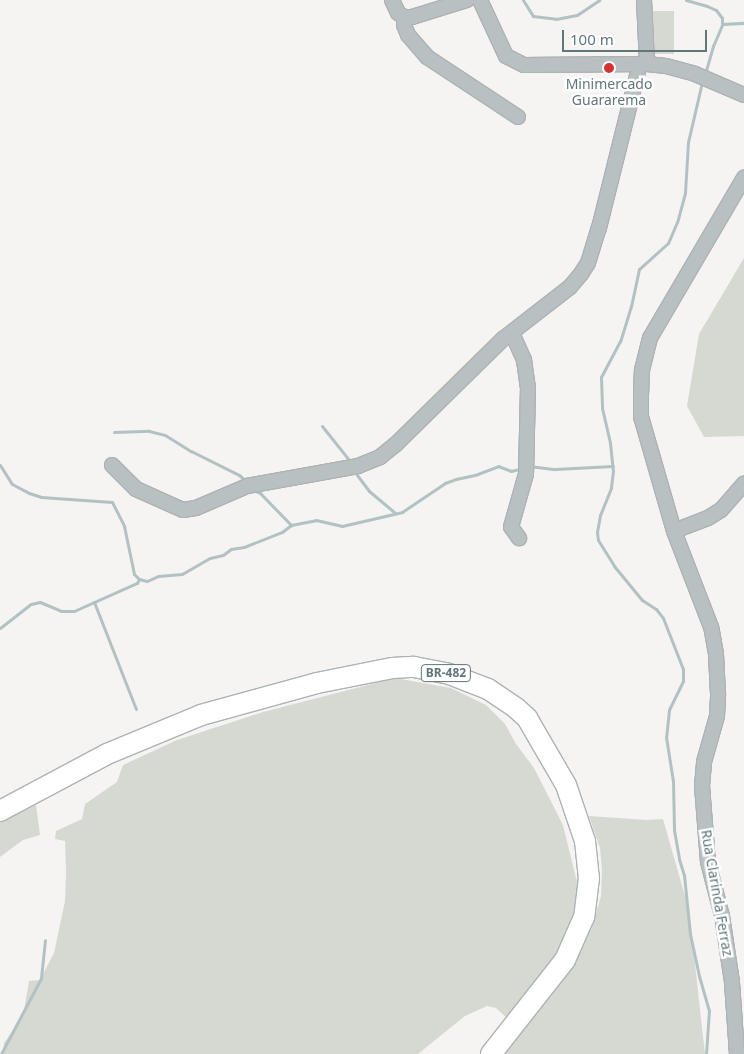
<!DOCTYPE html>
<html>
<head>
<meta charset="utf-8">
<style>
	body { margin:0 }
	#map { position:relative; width:744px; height:1054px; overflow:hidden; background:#f5f4f2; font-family:"Noto Sans",sans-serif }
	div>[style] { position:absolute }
	.green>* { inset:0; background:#d6d9d1; transform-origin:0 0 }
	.stream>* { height:3px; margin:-1.5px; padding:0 1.5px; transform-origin:1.5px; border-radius:1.5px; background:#b2c2c3 }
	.roads { filter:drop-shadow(1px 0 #adb3b5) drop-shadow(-1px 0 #adb3b5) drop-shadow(0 1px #adb3b5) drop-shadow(0 -1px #adb3b5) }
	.minor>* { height:14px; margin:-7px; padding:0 7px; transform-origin:7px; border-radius:7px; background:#b9c0c1 }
	.highway>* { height:20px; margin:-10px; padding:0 10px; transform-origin:10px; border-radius:10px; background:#fff }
	.dots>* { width:14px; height:14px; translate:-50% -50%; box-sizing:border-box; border:2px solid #fff; border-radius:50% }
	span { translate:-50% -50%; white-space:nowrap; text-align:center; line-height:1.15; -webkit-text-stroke:5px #fff; paint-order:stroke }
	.shield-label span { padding:1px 4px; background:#fff; border:1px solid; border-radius:4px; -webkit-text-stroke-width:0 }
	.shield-label { font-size:12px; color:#62767a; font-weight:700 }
	.poi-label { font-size:14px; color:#62767a }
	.street-label { font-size:14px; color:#62767a }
	.scale { position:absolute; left:562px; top:30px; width:145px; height:22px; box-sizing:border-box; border:2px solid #62767a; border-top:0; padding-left:6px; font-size:15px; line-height:18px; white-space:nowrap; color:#62767a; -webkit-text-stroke:4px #fff; paint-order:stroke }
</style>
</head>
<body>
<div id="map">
	<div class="green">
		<i style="left:648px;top:11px;width:26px;height:43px"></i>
		<i style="clip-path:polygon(744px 258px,744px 436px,704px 437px,687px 406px,699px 334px)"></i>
		<i style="clip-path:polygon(395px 678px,451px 688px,486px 705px,505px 724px,516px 744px,534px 768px,563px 825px,577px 882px,578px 895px,575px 909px,553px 962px,509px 1020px,496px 1008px,487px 1006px,465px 1016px,418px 1054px,3px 1054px,4px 1043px,23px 1016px,29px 981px,40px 980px,54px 953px,65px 901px,66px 872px,65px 841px,55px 839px,56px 831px,82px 819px,85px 804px,117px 782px,123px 765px,177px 740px,263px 712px)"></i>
		<i style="clip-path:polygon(36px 805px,40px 835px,23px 840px,0 857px,0 822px)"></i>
		<i style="clip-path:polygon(589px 816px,647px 820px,663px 819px,689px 910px,705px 1054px,500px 1054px,531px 1020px,580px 952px,592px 927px,601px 896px,602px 870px,600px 848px)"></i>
	</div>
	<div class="stream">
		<i style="left:523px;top:0;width:19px;rotate:58deg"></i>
		<i style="left:533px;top:16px;width:23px;rotate:7deg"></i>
		<i style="left:556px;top:19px;width:21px;rotate:-11deg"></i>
		<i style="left:577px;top:15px;width:27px;rotate:-34deg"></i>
		<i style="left:686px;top:0;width:22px;rotate:16deg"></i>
		<i style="left:707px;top:6px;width:10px;rotate:24deg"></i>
		<i style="left:716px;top:10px;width:10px;rotate:53deg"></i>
		<i style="left:722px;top:18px;width:7px;rotate:90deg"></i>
		<i style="left:722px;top:25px;width:23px;rotate:113deg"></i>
		<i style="left:713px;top:46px;width:29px;rotate:106deg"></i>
		<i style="left:722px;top:24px;width:22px;rotate:-3deg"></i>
		<i style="left:702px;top:82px;width:62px;rotate:103.1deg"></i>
		<i style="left:688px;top:142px;width:51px;rotate:93.4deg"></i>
		<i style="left:685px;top:193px;width:30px;rotate:105deg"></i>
		<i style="left:677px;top:222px;width:23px;rotate:113deg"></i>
		<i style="left:668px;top:243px;width:39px;rotate:138deg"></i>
		<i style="left:639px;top:269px;width:38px;rotate:102deg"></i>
		<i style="left:631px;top:306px;width:37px;rotate:107deg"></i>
		<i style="left:620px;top:341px;width:41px;rotate:117.8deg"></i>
		<i style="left:601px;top:377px;width:31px;rotate:88deg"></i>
		<i style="left:602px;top:408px;width:36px;rotate:77deg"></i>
		<i style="left:610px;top:443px;width:28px;rotate:84deg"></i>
		<i style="left:613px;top:471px;width:17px;rotate:97deg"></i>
		<i style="left:611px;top:488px;width:29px;rotate:112deg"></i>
		<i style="left:600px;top:515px;width:17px;rotate:100deg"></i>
		<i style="left:597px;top:532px;width:8px;rotate:83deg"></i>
		<i style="left:598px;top:540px;width:31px;rotate:58deg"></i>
		<i style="left:614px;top:566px;width:44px;rotate:50.5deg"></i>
		<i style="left:642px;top:600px;width:17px;rotate:33deg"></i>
		<i style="left:656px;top:609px;width:11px;rotate:52deg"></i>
		<i style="left:663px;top:618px;width:55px;rotate:68.6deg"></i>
		<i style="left:683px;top:669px;width:12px;rotate:90deg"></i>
		<i style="left:683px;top:681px;width:32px;rotate:116deg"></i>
		<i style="left:669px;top:710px;width:27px;rotate:96deg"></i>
		<i style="left:666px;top:737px;width:45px;rotate:81deg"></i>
		<i style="left:673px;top:781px;width:49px;rotate:88.8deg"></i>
		<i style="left:674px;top:830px;width:29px;rotate:80deg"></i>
		<i style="left:679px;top:859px;width:17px;rotate:73deg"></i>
		<i style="left:684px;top:875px;width:59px;rotate:84.2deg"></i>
		<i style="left:690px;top:934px;width:43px;rotate:77.9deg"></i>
		<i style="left:699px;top:976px;width:35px;rotate:74deg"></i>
		<i style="left:709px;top:1010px;width:44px;rotate:93.9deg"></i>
		<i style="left:322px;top:426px;width:43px;rotate:51.5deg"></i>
		<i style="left:114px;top:432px;width:35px;rotate:-2deg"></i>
		<i style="left:149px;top:431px;width:16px;rotate:14deg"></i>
		<i style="left:165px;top:435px;width:31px;rotate:32deg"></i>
		<i style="left:191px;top:451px;width:54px;rotate:26.6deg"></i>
		<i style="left:239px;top:475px;width:8px;rotate:40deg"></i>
		<i style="left:0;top:465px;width:22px;rotate:58deg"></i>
		<i style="left:12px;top:484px;width:19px;rotate:28deg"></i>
		<i style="left:29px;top:493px;width:13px;rotate:18deg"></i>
		<i style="left:41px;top:497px;width:71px;rotate:4deg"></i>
		<i style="left:112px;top:502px;width:27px;rotate:63deg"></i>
		<i style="left:124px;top:526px;width:49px;rotate:78.2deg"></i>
		<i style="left:134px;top:574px;width:7px;rotate:45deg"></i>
		<i style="left:139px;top:579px;width:8px;rotate:14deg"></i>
		<i style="left:147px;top:581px;width:12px;rotate:-24deg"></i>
		<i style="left:158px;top:576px;width:24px;rotate:-5deg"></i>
		<i style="left:182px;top:574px;width:32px;rotate:-30deg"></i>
		<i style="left:210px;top:558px;width:13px;rotate:-13deg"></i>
		<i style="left:223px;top:555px;width:10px;rotate:-37deg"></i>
		<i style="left:231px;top:549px;width:13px;rotate:-9deg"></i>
		<i style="left:244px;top:547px;width:41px;rotate:-21.5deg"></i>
		<i style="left:282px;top:532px;width:11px;rotate:-38deg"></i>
		<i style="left:291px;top:525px;width:25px;rotate:-11deg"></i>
		<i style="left:316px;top:520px;width:27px;rotate:13deg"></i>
		<i style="left:342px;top:526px;width:62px;rotate:-13.1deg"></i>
		<i style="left:402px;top:512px;width:52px;rotate:-34deg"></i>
		<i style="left:445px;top:483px;width:12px;rotate:-20deg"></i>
		<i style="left:456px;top:479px;width:19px;rotate:-12deg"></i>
		<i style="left:475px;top:475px;width:25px;rotate:-21deg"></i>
		<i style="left:498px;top:466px;width:14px;rotate:21deg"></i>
		<i style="left:511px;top:471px;width:12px;rotate:-14deg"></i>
		<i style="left:529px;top:466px;width:26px;rotate:7deg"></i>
		<i style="left:555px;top:469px;width:58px;rotate:-3deg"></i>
		<i style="left:357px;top:475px;width:20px;rotate:53deg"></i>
		<i style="left:369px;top:491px;width:34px;rotate:40deg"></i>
		<i style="left:253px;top:490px;width:8px;rotate:23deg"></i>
		<i style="left:260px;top:493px;width:45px;rotate:45.9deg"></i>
		<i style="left:94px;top:602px;width:115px;rotate:68.6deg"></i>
		<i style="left:0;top:628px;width:39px;rotate:-38deg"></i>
		<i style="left:31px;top:604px;width:9px;rotate:-13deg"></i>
		<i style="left:40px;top:602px;width:23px;rotate:23deg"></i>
		<i style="left:61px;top:611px;width:13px"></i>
		<i style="left:74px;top:611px;width:69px;rotate:-24deg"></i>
		<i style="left:137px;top:583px;width:4px;rotate:-63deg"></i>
		<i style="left:1px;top:1054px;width:86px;rotate:-62.2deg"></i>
		<i style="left:41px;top:978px;width:38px;rotate:-84deg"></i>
	</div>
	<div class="roads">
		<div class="minor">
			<i style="left:392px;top:0;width:14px;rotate:65deg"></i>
			<i style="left:398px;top:13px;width:7px;rotate:34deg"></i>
			<i style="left:404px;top:17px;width:8px"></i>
			<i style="left:412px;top:17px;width:58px;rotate:-17.2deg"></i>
			<i style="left:480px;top:0;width:62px;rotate:65.1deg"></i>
			<i style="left:506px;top:56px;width:20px;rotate:27deg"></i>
			<i style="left:524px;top:65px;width:123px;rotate:-0.5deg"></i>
			<i style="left:647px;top:64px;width:19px;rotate:6deg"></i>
			<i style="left:666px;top:66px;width:30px;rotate:15deg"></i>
			<i style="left:695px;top:74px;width:53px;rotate:23.2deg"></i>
			<i style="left:644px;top:0;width:64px;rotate:87.3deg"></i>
			<i style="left:404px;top:17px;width:8px;rotate:90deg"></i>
			<i style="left:404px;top:25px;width:11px;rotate:68deg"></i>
			<i style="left:408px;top:35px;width:29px;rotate:49deg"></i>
			<i style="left:427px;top:57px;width:109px;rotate:33.4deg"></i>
			<i style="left:512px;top:333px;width:30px;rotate:66deg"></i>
			<i style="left:524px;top:360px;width:27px;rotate:82deg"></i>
			<i style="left:528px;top:387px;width:87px;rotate:91.3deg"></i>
			<i style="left:526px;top:474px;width:55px;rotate:105.8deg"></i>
			<i style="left:511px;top:527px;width:14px;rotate:54deg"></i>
			<i style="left:112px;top:465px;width:34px;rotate:45deg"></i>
			<i style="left:136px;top:489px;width:51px;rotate:24.1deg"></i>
			<i style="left:183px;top:510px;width:13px;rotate:-9deg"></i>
			<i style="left:196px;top:508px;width:56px;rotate:-23.3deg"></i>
			<i style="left:247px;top:486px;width:113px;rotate:-10.2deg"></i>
			<i style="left:358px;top:466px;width:24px;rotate:-22deg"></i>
			<i style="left:380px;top:457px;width:21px;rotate:-39deg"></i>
			<i style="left:396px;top:444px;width:150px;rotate:-44.5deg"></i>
			<i style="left:503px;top:339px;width:85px;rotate:-37.8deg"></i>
			<i style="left:570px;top:287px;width:17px;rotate:-50deg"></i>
			<i style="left:581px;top:274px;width:13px;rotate:-58deg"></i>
			<i style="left:588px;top:263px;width:37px;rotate:-73deg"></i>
			<i style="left:599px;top:228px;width:169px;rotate:-76deg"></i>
			<i style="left:674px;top:531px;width:36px;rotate:-21deg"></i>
			<i style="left:708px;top:518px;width:15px;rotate:-32deg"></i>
			<i style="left:721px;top:510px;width:35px;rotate:-49deg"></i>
			<i style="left:737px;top:1054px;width:72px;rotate:-94deg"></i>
			<i style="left:732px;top:982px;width:67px;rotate:-98.6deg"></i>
			<i style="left:722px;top:916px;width:56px;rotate:-104.5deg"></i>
			<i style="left:708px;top:862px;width:76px;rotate:-94.5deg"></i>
			<i style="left:702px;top:786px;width:24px;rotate:-85deg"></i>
			<i style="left:704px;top:762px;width:48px;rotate:-74.2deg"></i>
			<i style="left:717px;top:716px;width:22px;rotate:-87deg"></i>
			<i style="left:718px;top:694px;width:40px;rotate:-92.9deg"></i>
			<i style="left:716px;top:654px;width:27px;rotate:-100deg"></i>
			<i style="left:711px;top:627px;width:103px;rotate:-111.1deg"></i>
			<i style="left:674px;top:531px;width:119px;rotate:-106.1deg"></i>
			<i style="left:641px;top:417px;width:21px;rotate:-90deg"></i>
			<i style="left:641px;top:396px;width:26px;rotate:-88deg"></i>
			<i style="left:642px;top:370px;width:33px;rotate:-76deg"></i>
			<i style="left:650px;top:338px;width:186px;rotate:-59.6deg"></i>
		</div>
		<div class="highway">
			<i style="left:0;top:811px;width:121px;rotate:-28deg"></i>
			<i style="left:107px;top:754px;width:102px;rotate:-22.5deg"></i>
			<i style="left:201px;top:715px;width:120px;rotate:-15.4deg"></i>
			<i style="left:317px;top:683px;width:76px;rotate:-11.3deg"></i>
			<i style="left:392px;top:668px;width:22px;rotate:-3deg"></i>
			<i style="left:414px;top:667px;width:36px;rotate:11deg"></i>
			<i style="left:449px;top:674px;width:42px;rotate:21deg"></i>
			<i style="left:488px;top:689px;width:34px;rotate:34deg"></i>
			<i style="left:516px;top:708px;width:15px;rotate:42deg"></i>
			<i style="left:527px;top:718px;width:78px;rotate:59.8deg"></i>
			<i style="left:566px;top:785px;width:59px;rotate:71.3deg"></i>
			<i style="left:585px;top:841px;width:37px;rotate:84deg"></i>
			<i style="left:589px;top:878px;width:39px;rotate:97deg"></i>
			<i style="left:584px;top:917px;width:47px;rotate:113.8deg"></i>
			<i style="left:565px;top:960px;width:120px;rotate:128.2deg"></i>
		</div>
	</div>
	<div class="dots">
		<i style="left:609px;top:68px;background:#d43233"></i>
	</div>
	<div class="shield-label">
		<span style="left:446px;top:673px">BR-482</span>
	</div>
	<div class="poi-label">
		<span style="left:609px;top:92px">Minimercado<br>Guararema</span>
	</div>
	<div class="street-label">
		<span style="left:717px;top:893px;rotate:80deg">Rua Clarinda Ferraz</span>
	</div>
	<div class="scale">100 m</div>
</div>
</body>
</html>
